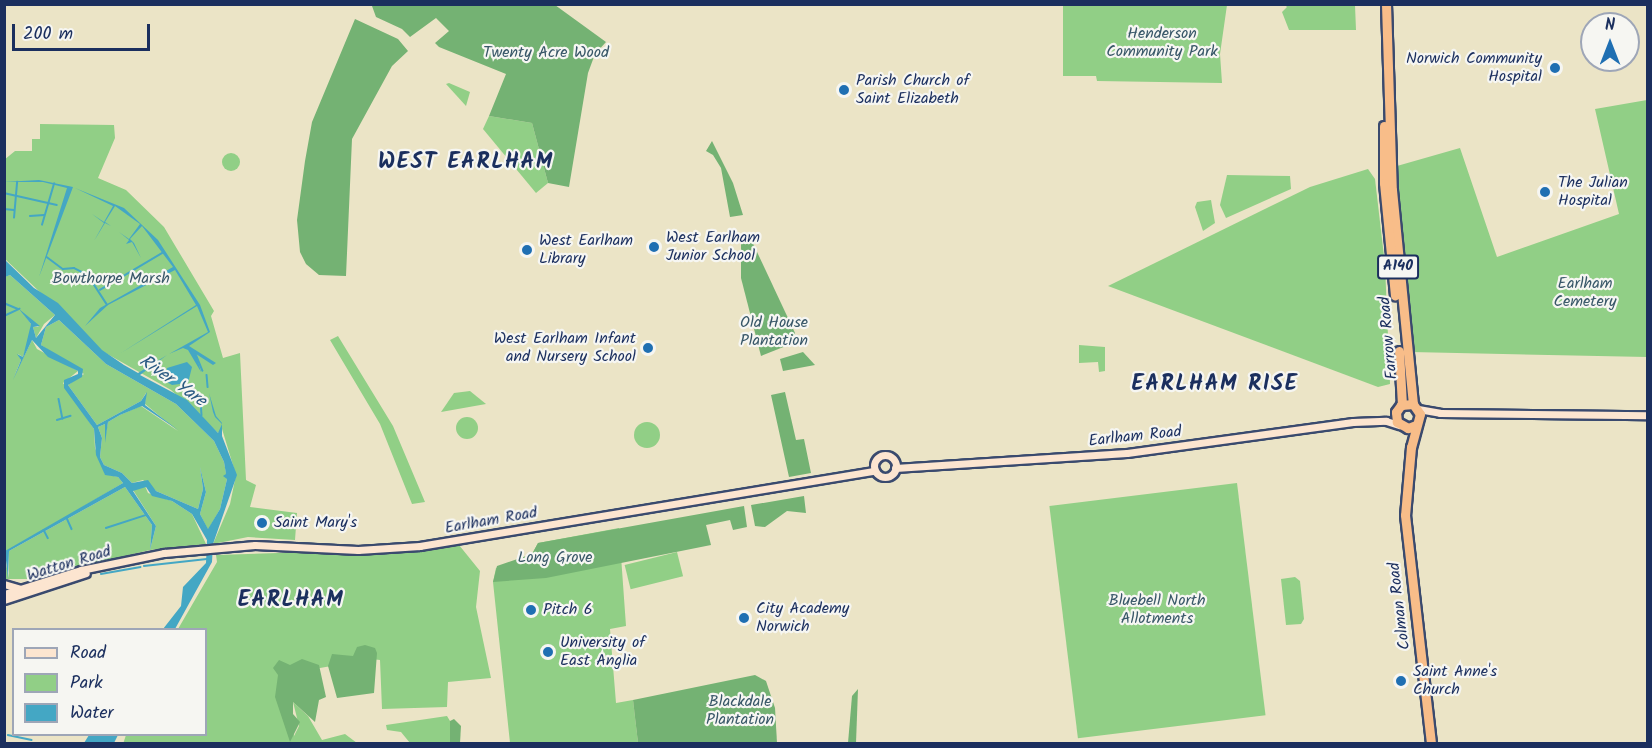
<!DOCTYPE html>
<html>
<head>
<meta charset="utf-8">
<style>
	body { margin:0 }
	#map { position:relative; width:1652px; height:748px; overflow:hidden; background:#ebe4c6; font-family:Kalam,sans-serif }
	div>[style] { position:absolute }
	.green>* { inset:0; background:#91cf86; transform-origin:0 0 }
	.round { border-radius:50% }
	.forest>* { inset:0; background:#74b273 }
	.water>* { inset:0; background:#44a7c4 }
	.stream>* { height:1.5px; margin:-0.75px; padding:0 0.75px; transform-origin:0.75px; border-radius:0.75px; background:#44a7c4 }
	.roads { filter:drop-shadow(2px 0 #3a4a6e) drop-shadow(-2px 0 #3a4a6e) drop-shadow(0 2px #3a4a6e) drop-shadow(0 -2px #3a4a6e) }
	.secondary>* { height:7px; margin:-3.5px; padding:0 3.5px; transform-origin:3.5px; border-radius:3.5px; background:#fce5d0 }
	.secondary>.ring { margin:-3.5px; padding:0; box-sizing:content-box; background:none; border:7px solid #fce5d0; border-radius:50% }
	.highway>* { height:9px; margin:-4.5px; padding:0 4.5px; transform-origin:4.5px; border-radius:4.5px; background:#f8bd89 }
	.dots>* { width:16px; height:16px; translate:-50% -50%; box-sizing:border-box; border:3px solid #f6f6f2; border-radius:50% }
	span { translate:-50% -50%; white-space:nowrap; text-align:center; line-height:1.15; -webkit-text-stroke:4.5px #f6f6f2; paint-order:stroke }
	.shield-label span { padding:2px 4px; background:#f6f6f2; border:2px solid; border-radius:4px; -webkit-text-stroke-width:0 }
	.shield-label { font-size:15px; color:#1b2f5e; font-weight:700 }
	.park-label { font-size:16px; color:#385768 }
	.poi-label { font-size:16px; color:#1b2f5e }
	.right { translate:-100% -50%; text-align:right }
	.left { translate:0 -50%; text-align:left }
	.street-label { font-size:16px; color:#1b2f5e }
	.water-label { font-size:18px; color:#295982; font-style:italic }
	.district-label { font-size:22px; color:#1b2f5e; font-weight:700; letter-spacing:1.5px }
	.frame { position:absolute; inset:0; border:6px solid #1b2f5e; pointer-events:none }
	.legend { position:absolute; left:12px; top:628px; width:195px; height:108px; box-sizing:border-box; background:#f6f6f2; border:2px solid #9ea6b7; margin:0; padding:8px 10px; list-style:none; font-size:18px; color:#1b2f5e }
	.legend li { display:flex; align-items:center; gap:12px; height:30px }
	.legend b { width:30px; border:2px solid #9ea6b7 }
	.north { position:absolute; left:1580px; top:12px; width:60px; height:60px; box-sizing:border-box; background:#f6f6f2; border:2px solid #9ea6b7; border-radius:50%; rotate:0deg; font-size:16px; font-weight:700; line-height:24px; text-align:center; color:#1b2f5e }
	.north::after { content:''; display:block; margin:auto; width:21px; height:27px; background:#1f6fb2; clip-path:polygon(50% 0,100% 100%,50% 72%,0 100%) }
	.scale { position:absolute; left:12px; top:24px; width:138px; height:27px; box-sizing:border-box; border:3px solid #1b2f5e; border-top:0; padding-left:8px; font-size:18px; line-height:21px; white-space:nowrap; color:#1b2f5e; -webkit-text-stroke:4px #f6f6f2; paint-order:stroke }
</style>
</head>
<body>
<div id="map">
	<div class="green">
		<i style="clip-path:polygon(1063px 5px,1227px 5px,1220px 54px,1222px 83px,1097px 81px,1096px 76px,1063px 76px)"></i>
		<i style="clip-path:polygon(1285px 5px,1355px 5px,1356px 30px,1289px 30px,1282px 12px,1287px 7px)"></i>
		<i style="clip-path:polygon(449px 83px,470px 92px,466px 106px,446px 84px)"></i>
		<i style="clip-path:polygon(1647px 100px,1647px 357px,1411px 352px,1397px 166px,1460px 148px,1497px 257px,1619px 214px,1595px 109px)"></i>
		<i style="clip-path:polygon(489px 116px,532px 123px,548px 183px,536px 193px,483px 129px)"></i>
		<i style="clip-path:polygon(40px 124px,114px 125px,115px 138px,98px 178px,126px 190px,164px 227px,214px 311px,211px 316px,223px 358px,240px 353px,246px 480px,256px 485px,250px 507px,297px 513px,295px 540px,248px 537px,213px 544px,230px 504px,236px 475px,222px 429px,218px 433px,171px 390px,102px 351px,5px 259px,4px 160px,15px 151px,32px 151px,32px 139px,40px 139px)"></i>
		<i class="round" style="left:222px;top:153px;width:18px;height:18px"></i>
		<i style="clip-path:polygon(1368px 169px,1375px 179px,1385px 265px,1390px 384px,1378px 387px,1108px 286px,1310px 187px)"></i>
		<i style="clip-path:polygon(1227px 175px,1290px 176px,1291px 189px,1226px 218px,1220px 205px)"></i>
		<i style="clip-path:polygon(1211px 200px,1215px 223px,1203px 231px,1195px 207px,1197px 202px)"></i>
		<i style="clip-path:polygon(10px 275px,55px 315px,44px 324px,36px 338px,33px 327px,39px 327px,23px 313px,31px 324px,30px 336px,23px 357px,18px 354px,21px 360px,14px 377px,32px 340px,37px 349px,78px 371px,63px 383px,94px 429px,95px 448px,105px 474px,118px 477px,123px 483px,5px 553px,4px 277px)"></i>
		<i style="clip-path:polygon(59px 320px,106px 364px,176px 404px,214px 441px,224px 462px,227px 479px,220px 509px,208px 530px,200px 514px,206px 492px,200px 467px,203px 489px,198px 509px,156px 491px,143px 480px,132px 483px,122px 473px,104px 465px,100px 457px,102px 438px,98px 427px,105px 424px,105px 438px,108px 422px,120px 415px,141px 406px,178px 431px,145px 404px,146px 393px,141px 401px,97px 425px,68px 385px,84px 374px,41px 345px,46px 327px)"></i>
		<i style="clip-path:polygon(338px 336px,393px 426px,425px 502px,412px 504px,380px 424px,330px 340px)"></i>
		<i style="clip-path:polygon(1079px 345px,1105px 347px,1105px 371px,1099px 372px,1098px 362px,1079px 363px)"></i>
		<i style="clip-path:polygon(470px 391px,486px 404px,441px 412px,454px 393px)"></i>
		<i class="round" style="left:456px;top:417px;width:22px;height:22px"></i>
		<i class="round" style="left:634px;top:422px;width:26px;height:26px"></i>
		<i style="left:1237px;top:483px;width:234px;height:189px;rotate:83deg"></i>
		<i style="clip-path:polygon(145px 486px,148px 493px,172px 501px,192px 514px,206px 544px,150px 550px,28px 579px,5px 579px,4px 555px,9px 578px,9px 551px,125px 487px,152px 525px,150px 550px,156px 526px,133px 490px)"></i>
		<i style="clip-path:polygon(619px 528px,626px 626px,610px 629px,616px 703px,633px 700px,638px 743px,510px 743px,493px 582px,496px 568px,532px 554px,538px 543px)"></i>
		<i style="clip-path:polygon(459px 545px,480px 571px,476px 607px,491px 678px,448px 682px,447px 707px,382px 709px,380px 660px,371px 659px,286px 674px,294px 736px,299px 726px,293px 702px,308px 716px,322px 740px,345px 734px,357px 743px,123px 744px,126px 735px,206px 734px,206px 630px,178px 629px,217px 562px,216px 555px,310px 552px,358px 556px)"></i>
		<i style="left:677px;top:552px;width:25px;height:54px;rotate:76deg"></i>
		<i style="clip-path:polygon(1295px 577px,1300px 581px,1304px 619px,1301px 624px,1286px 625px,1281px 579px)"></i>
		<i style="clip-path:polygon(447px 716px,450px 721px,450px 743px,410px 743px,401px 732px,387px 730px,386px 725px)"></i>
	</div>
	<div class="forest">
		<i style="clip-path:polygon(555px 5px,606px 42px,595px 54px,588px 73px,569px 187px,548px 183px,532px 123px,489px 116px,506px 74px,439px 47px,435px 43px,449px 31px,436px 18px,410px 37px,402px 29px,376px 17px,372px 6px)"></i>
		<i style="clip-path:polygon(355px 19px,398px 39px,408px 51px,392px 66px,352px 139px,346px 276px,319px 275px,306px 264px,300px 252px,297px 220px,305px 161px,312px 122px)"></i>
		<i style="clip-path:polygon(712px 141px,733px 183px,743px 215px,730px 217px,721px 168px,713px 155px,706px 151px)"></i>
		<i style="clip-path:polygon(750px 237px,795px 333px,791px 344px,761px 356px,741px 278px,741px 241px)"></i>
		<i style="clip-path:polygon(803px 352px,815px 365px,783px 371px,780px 359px)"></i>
		<i style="clip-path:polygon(785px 392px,796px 440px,804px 439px,811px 473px,789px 477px,771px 395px)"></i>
		<i style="clip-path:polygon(804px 496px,806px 513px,787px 511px,765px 527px,755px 526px,751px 505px)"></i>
		<i style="clip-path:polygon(744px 506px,747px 527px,733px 530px,730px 520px,706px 525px,711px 545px,546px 578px,493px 582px,497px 566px,532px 554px,538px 543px)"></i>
		<i style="clip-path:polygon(365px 645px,375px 648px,377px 653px,374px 693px,337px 698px,328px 666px,332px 654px,353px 656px,357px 647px)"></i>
		<i style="clip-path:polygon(302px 659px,319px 665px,326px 697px,319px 700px,315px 722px,293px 702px,293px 714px,300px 722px,290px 742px,275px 697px,278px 675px,273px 668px,279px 660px,290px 665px)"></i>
		<i style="clip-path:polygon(755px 675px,766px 681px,775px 708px,777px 743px,638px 743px,633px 700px)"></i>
		<i style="clip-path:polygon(858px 689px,856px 743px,848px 743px,852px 696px)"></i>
		<i style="clip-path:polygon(454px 719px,461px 726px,460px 743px,450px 743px,450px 721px)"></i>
	</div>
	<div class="water">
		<i style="clip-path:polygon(39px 180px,73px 187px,39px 277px,67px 188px,43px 182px,4px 182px)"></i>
		<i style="clip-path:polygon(75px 188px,124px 208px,158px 240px,200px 305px,210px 332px,189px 346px,216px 363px,213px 365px,196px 354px,201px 372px,188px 350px,183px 348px,169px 354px,208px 332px,197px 306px,121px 353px,196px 305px,175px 270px,108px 305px,85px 326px,100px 308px,173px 267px,142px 226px,130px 239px,134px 243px,141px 258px,132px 242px,126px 244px,129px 240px,119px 232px,129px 239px,140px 224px,115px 206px,105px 222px,111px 226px,105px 223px,94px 241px,104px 223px,92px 214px,104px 222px,113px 206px)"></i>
		<i style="clip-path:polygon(evenodd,4px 259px,34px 288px,58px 303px,102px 350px,124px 365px,138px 373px,167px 355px,140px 375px,187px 400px,218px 433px,222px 424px,215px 417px,213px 412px,209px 393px,216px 416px,222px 423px,222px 436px,237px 475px,213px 544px,212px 562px,175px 629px,163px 629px,181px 606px,183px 587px,206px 563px,207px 540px,192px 514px,172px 501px,152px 496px,146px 487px,133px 491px,156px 526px,150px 550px,152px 525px,125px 487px,9px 551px,8px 579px,5px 551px,123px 483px,118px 477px,105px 475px,96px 455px,94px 429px,64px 388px,64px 380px,78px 374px,78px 371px,48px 357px,32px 340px,13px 380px,21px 360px,17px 354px,23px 357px,31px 324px,19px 309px,40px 326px,33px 327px,36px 338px,55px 315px,10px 275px,5px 277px,4px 259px,59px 320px,106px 364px,176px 404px,214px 441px,224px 462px,226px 474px,223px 476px,227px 479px,220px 509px,208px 529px,200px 514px,206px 492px,200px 467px,203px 489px,198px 509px,156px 491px,148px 480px,132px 483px,122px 473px,104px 465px,100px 457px,102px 438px,98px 427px,105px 424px,105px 443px,108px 422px,120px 415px,142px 406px,178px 430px,145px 405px,147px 392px,141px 401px,97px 425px,68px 385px,82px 377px,83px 369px,41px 345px,46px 327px,59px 320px)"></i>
		<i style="clip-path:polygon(187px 362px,192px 367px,188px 383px,172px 385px,165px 381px,167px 368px)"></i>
		<i style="clip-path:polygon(89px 735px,89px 734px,118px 735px,114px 743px,84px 743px)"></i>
	</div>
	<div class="stream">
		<i style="left:4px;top:193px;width:54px;rotate:12.8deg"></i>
		<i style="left:4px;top:209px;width:10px;rotate:6deg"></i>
		<i style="left:30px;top:216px;width:14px;rotate:-4deg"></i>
		<i style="left:14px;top:218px;width:36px;rotate:-85deg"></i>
		<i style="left:42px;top:225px;width:43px;rotate:-73.7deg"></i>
		<i style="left:47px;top:257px;width:20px;rotate:37deg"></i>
		<i style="left:63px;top:269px;width:11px;rotate:-5deg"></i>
		<i style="left:74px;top:268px;width:16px;rotate:27deg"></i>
		<i style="left:88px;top:275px;width:35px;rotate:57deg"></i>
		<i style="left:100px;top:290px;width:74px;rotate:-30.7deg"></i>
		<i style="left:4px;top:303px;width:15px;rotate:23deg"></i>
		<i style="left:4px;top:316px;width:17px;rotate:-25deg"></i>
		<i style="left:196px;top:354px;width:18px;rotate:68deg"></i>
		<i style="left:207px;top:375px;width:12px;rotate:85deg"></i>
		<i style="left:191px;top:386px;width:18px;rotate:56deg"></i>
		<i style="left:201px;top:401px;width:14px;rotate:86deg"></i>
		<i style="left:59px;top:399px;width:20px;rotate:79deg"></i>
		<i style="left:57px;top:420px;width:14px;rotate:-17deg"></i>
		<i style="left:67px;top:518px;width:12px;rotate:66deg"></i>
		<i style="left:106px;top:528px;width:42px;rotate:-18deg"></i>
		<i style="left:44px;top:530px;width:9px;rotate:63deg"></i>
		<i style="left:144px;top:566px;width:63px;rotate:-6.3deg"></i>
		<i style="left:101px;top:574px;width:40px;rotate:-10deg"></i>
		<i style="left:4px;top:734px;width:1px"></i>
		<i style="left:8px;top:735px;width:24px;rotate:12deg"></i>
	</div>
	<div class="roads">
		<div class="secondary">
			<i style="left:1418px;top:409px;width:22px;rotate:10deg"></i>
			<i style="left:1440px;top:413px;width:208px;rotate:0.6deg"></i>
			<i class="ring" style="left:874px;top:455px;width:15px;height:15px"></i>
			<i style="left:895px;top:468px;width:232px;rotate:-3.7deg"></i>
			<i style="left:1127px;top:453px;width:228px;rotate:-7.8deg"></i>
			<i style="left:1353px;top:422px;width:33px;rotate:-2deg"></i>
			<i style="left:1386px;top:421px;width:14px;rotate:17deg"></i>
			<i style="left:4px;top:584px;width:17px;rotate:17deg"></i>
			<i style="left:4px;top:594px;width:81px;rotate:-17.3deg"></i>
			<i style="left:81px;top:570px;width:85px;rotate:-11.6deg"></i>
			<i style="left:164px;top:553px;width:91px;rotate:-5deg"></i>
			<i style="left:255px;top:545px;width:103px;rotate:2.8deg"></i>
			<i style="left:358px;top:550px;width:62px;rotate:-3.7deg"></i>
			<i style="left:420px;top:546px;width:461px;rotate:-9.4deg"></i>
			<i style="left:4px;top:600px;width:86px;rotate:-18.2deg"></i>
		</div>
		<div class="highway">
			<i style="left:1386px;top:4px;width:186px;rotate:88.2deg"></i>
			<i style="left:1392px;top:190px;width:215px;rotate:84.4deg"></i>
			<i style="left:1384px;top:126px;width:57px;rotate:90deg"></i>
			<i style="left:1384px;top:183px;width:113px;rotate:84.4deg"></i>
			<i style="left:1399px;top:351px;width:54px;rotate:86.8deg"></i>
			<i style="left:1416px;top:425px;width:9px;rotate:159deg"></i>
			<i style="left:1408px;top:428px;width:13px;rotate:-151deg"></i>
			<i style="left:1397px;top:422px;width:10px;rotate:-96deg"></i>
			<i style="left:1396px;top:412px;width:9px;rotate:-54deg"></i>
			<i style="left:1401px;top:405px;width:12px;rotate:-5deg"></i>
			<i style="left:1413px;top:404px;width:12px;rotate:55deg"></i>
			<i style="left:1420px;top:414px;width:34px;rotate:105deg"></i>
			<i style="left:1411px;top:447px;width:68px;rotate:95deg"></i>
			<i style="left:1405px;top:515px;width:230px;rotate:83.5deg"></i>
		</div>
	</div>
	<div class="dots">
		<i style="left:1555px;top:68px;background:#1f6fb2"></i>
		<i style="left:844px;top:90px;background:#1f6fb2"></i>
		<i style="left:1545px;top:192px;background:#1f6fb2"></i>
		<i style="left:654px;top:247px;background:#1f6fb2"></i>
		<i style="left:527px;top:250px;background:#1f6fb2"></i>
		<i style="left:648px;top:348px;background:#1f6fb2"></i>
		<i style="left:262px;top:523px;background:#1f6fb2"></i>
		<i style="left:531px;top:610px;background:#1f6fb2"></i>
		<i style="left:744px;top:618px;background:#1f6fb2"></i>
		<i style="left:548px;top:652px;background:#1f6fb2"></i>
		<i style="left:1401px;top:681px;background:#1f6fb2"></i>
	</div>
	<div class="shield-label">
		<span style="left:1398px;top:267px">A140</span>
	</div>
	<div class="park-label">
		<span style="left:1162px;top:43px">Henderson<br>Community Park</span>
		<span style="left:546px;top:53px">Twenty Acre Wood</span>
		<span style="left:111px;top:279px">Bowthorpe Marsh</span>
		<span style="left:1585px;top:293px">Earlham<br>Cemetery</span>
		<span style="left:774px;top:332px">Old House<br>Plantation</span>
		<span style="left:555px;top:558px">Long Grove</span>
		<span style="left:1157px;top:610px">Bluebell North<br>Allotments</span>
		<span style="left:740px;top:711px">Blackdale<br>Plantation</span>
	</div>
	<div class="poi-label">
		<span class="right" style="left:1542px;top:68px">Norwich Community<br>Hospital</span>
		<span class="left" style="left:856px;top:90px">Parish Church of<br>Saint Elizabeth</span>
		<span class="left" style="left:1558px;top:192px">The Julian<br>Hospital</span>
		<span class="left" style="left:666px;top:247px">West Earlham<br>Junior School</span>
		<span class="left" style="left:539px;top:250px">West Earlham<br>Library</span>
		<span class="right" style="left:636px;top:348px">West Earlham Infant<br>and Nursery School</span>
		<span class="left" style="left:274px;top:523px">Saint Mary's</span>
		<span class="left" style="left:756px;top:618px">City Academy<br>Norwich</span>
		<span class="left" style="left:543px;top:610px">Pitch 6</span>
		<span class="left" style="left:560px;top:652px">University of<br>East Anglia</span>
		<span class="left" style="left:1413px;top:681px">Saint Anne's<br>Church</span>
	</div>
	<div class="street-label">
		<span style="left:1389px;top:338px;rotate:-95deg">Farrow Road</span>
		<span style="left:1135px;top:437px;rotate:-6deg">Earlham Road</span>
		<span style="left:491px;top:521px;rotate:-10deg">Earlham Road</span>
		<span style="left:69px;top:564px;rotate:-17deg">Watton Road</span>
		<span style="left:1400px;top:606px;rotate:-97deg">Colman Road</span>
	</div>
	<div class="water-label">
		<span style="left:172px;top:382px;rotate:35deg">River Yare</span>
	</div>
	<div class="district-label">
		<span style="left:466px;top:163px">WEST EARLHAM</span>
		<span style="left:1215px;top:385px">EARLHAM RISE</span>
		<span style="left:291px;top:601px">EARLHAM</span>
	</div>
	<div class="frame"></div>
	<ul class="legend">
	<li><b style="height:8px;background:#fce5d0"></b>Road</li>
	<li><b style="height:16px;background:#91cf86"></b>Park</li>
	<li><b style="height:16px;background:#44a7c4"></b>Water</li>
	</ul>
	<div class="north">N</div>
	<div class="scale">200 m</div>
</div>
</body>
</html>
